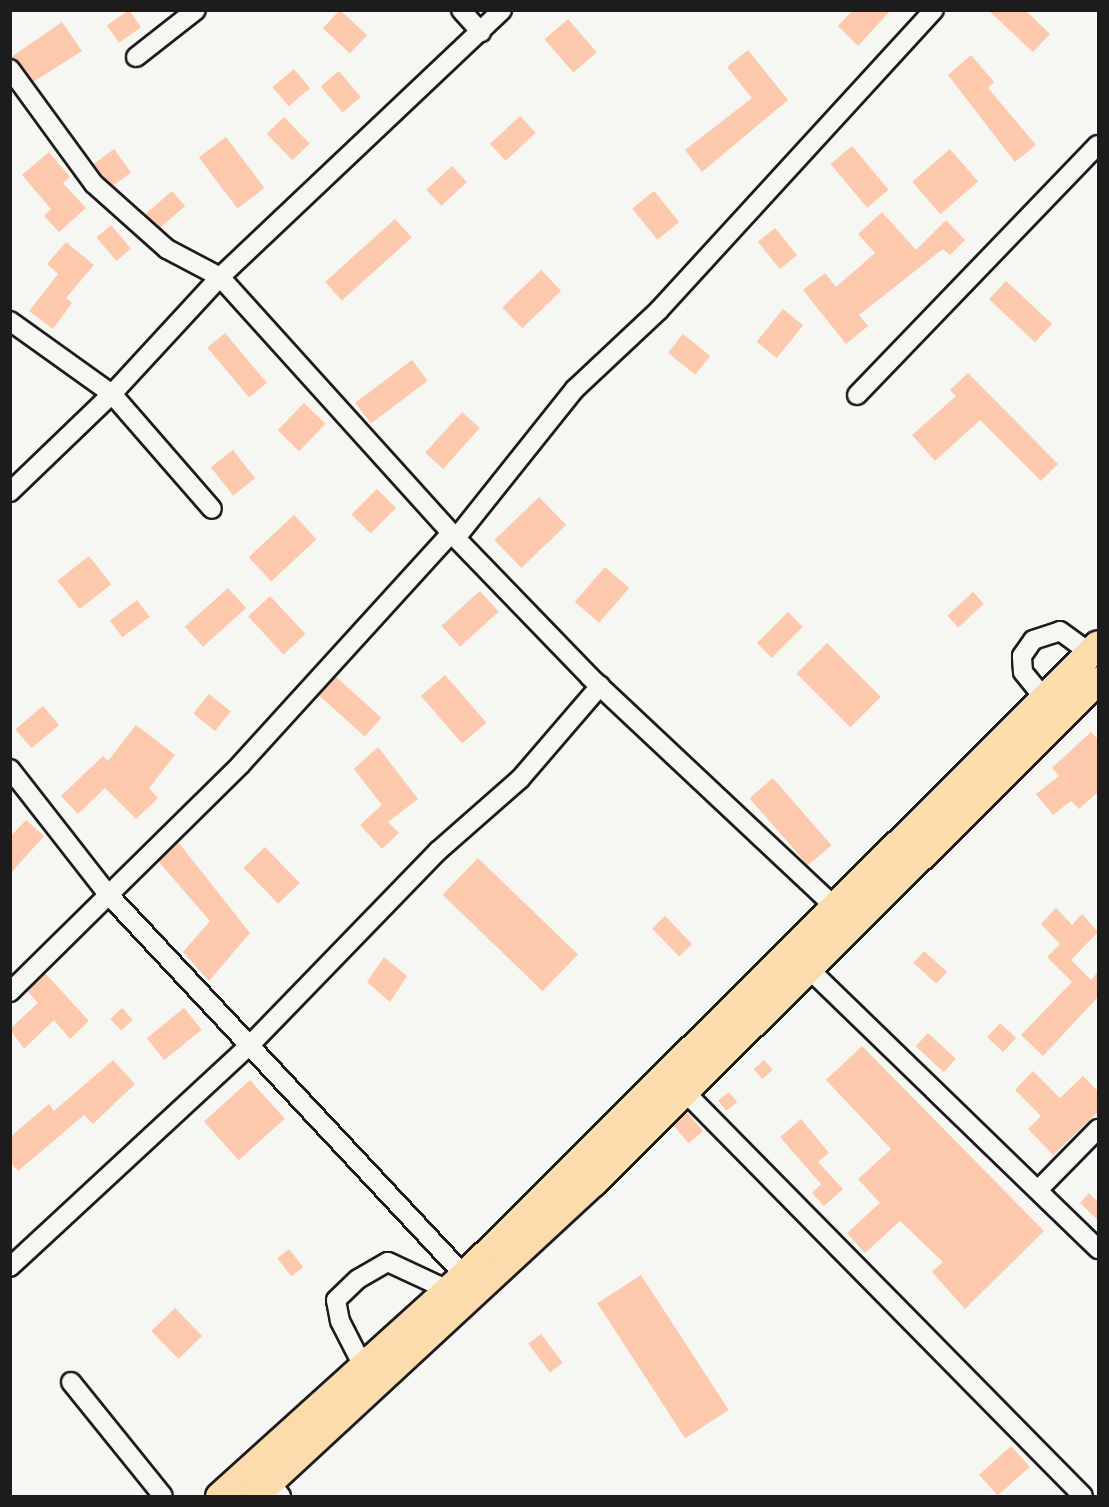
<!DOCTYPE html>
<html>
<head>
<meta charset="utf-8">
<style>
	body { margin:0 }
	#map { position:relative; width:1109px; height:1507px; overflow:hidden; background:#f6f6f2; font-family:Itim,sans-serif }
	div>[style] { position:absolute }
	.building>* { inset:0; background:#fdc9ad; transform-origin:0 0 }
	.roads { filter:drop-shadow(2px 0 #1c1c1c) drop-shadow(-2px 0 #1c1c1c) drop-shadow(0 2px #1c1c1c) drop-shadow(0 -2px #1c1c1c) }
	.minor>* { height:18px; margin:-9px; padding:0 9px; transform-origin:9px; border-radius:9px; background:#f6f6f2 }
	.highway>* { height:27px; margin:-13.5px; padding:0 13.5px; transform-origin:13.5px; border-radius:13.5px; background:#fcdcac }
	span { translate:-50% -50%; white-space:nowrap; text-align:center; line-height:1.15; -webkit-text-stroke:6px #f6f6f2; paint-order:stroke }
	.frame { position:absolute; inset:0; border:12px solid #1c1c1c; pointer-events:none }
</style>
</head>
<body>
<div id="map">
	<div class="building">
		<i style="left:129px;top:10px;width:21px;height:27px;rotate:55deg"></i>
		<i style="left:340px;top:10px;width:37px;height:25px;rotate:43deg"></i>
		<i style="clip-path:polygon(853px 10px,891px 10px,858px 46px,838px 26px)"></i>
		<i style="clip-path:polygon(988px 10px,1025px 10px,1050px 34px,1033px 52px)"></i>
		<i style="left:568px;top:19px;width:44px;height:31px;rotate:49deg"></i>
		<i style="clip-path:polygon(62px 22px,82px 51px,33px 82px,10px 58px)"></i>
		<i style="clip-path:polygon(748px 50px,788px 100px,702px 172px,685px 150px,752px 98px,727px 67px)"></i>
		<i style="clip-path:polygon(971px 55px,994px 82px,988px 88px,1036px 145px,1015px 162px,948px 75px)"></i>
		<i style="left:294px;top:69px;width:25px;height:28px;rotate:50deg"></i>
		<i style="left:339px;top:71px;width:34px;height:24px;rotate:50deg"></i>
		<i style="left:520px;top:116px;width:23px;height:41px;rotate:47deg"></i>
		<i style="left:284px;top:117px;width:37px;height:24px;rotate:46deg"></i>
		<i style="left:226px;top:137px;width:64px;height:34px;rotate:53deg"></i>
		<i style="left:852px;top:146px;width:57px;height:28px;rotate:50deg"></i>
		<i style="left:114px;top:149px;width:29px;height:25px;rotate:54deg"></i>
		<i style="left:950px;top:149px;width:43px;height:50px;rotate:49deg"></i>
		<i style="clip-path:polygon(49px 152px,70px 177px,63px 183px,86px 208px,59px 232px,44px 216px,51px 209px,22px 175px)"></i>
		<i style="left:452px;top:166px;width:22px;height:35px;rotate:47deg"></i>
		<i style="left:172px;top:191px;width:20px;height:35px;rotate:49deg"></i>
		<i style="left:654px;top:191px;width:40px;height:28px;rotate:51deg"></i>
		<i style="clip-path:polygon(882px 212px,916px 250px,946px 220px,965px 240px,950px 255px,943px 249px,859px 315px,868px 326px,846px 344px,803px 290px,825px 273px,836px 287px,875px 253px,858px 234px)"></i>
		<i style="left:395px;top:219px;width:25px;height:94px;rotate:48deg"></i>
		<i style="left:111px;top:225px;width:31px;height:19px;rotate:50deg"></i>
		<i style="left:775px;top:228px;width:35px;height:22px;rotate:51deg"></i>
		<i style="clip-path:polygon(66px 242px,94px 265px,66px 298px,72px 303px,53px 329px,29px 311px,58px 274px,47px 264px)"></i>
		<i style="left:541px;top:270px;width:29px;height:54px;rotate:46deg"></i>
		<i style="left:1006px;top:281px;width:63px;height:25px;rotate:43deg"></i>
		<i style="left:783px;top:309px;width:26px;height:42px;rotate:39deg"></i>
		<i style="left:225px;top:333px;width:65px;height:23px;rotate:50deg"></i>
		<i style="left:683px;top:334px;width:35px;height:24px;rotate:39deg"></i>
		<i style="left:412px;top:360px;width:26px;height:71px;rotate:53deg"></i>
		<i style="clip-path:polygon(968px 373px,1058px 464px,1041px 481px,980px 420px,935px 461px,912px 435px,956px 396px,950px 390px)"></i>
		<i style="left:304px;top:403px;width:30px;height:38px;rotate:44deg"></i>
		<i style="left:462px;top:412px;width:24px;height:55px;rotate:42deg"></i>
		<i style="left:233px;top:450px;width:36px;height:28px;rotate:52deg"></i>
		<i style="left:377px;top:489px;width:27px;height:36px;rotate:45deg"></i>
		<i style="left:539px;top:497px;width:39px;height:62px;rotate:46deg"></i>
		<i style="left:294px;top:515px;width:33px;height:62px;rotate:47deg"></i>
		<i style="left:89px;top:556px;width:36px;height:40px;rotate:52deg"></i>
		<i style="left:605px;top:567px;width:32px;height:46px;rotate:41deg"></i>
		<i style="left:228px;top:588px;width:27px;height:58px;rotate:48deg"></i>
		<i style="left:480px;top:591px;width:28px;height:52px;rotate:48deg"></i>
		<i style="left:973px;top:592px;width:16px;height:35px;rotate:47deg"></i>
		<i style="left:270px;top:596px;width:52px;height:30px;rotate:47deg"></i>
		<i style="left:137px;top:600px;width:21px;height:34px;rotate:53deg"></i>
		<i style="left:788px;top:612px;width:21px;height:44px;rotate:45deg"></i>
		<i style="left:827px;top:643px;width:76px;height:43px;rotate:45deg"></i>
		<i style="left:445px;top:675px;width:63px;height:32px;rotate:49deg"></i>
		<i style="left:336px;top:677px;width:61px;height:25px;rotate:42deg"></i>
		<i style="left:209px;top:694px;width:28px;height:25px;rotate:39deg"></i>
		<i style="left:43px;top:706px;width:25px;height:36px;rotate:50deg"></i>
		<i style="clip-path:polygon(136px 725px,175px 755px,149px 788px,158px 798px,136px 819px,105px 788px,78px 814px,61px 796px,103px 756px,108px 761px)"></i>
		<i style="clip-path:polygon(1091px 732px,1098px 739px,1098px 792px,1079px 809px,1071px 801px,1053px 815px,1036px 794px,1059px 776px,1052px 768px)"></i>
		<i style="clip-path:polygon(378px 747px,418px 799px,388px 822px,399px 833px,382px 849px,360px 825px,382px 805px,354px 769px)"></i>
		<i style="left:773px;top:778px;width:89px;height:31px;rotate:49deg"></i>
		<i style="clip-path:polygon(26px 820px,44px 836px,10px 874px,10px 837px)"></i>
		<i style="clip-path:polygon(178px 842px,250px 933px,209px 981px,183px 952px,210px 921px,158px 861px)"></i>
		<i style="left:265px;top:847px;width:50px;height:30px;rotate:46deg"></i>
		<i style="left:478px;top:858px;width:139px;height:51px;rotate:44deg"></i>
		<i style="clip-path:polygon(1056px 908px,1072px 925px,1082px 914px,1098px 932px,1071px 960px,1091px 980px,1098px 972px,1098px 997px,1043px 1056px,1021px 1035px,1072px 982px,1047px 957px,1060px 944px,1041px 924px)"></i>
		<i style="left:665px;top:916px;width:39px;height:18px;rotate:46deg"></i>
		<i style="left:924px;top:951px;width:31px;height:16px;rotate:42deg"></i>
		<i style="clip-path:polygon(384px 957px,407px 976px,390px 1002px,367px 982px)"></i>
		<i style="clip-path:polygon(45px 973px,89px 1021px,70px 1039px,54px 1020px,24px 1049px,10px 1029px,38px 1003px,27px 991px)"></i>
		<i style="left:122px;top:1008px;width:16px;height:16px;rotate:47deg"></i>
		<i style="left:184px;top:1008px;width:28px;height:48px;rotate:51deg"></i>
		<i style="left:1000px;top:1023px;width:22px;height:19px;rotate:43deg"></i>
		<i style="left:928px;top:1033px;width:38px;height:18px;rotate:43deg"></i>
		<i style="clip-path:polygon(862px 1046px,1044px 1231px,965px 1309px,932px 1272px,943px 1262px,900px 1221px,865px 1253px,847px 1233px,880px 1203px,858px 1179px,891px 1149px,826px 1080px)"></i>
		<i style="clip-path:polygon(113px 1060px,135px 1084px,93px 1124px,84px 1115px,18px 1171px,10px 1162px,10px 1137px,49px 1104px,54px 1111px)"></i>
		<i style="left:764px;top:1060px;width:13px;height:14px;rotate:48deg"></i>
		<i style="clip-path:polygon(1033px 1071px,1060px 1098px,1083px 1076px,1098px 1091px,1098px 1112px,1053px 1155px,1028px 1129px,1041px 1116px,1015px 1090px)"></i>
		<i style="left:250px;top:1080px;width:52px;height:62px;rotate:48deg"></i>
		<i style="left:729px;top:1092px;width:13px;height:14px;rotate:51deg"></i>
		<i style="left:687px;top:1112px;width:25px;height:19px;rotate:50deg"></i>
		<i style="clip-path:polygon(801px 1119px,829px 1153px,818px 1162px,843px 1189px,824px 1206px,812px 1193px,821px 1184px,780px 1137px)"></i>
		<i style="clip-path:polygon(1089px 1193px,1098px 1202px,1098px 1220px,1080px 1203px)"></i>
		<i style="left:289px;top:1249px;width:23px;height:15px;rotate:52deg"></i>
		<i style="left:641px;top:1275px;width:161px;height:52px;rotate:57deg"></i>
		<i style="left:175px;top:1308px;width:39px;height:33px;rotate:46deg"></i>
		<i style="left:541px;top:1334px;width:36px;height:16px;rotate:53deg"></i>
		<i style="left:1011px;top:1446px;width:28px;height:43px;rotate:48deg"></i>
	</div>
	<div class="roads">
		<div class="minor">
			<i style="left:461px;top:10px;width:30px;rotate:48deg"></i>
			<i style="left:136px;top:57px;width:76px;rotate:-38.1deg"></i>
			<i style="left:10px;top:69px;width:142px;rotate:53.9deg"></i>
			<i style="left:94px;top:184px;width:98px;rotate:41.7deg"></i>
			<i style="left:167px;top:249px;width:60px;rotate:27.8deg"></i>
			<i style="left:220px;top:277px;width:345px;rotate:47.9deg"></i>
			<i style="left:451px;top:533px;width:200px;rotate:46deg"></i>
			<i style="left:590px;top:677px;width:346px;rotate:43.2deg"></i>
			<i style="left:10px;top:321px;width:125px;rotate:35.6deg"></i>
			<i style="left:112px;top:394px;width:152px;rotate:49deg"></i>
			<i style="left:857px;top:395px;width:347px;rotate:-46.1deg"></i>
			<i style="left:10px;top:492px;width:141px;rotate:-43.9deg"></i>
			<i style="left:112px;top:394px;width:159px;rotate:-47.3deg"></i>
			<i style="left:220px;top:277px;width:388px;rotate:-43.4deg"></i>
			<i style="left:456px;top:538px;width:191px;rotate:-51.4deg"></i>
			<i style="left:575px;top:389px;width:115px;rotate:-43.2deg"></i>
			<i style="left:659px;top:310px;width:407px;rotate:-47.5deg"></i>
			<i style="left:1044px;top:698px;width:33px;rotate:-129deg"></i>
			<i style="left:1023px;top:672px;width:16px;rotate:-94deg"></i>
			<i style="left:1022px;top:656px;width:19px;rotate:-55deg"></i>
			<i style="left:1033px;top:640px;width:28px;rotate:-18deg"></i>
			<i style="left:1060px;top:631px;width:37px;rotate:36deg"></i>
			<i style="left:10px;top:769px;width:156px;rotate:52deg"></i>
			<i style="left:106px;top:892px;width:524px;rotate:46.93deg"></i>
			<i style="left:808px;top:968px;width:404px;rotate:44.1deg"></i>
			<i style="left:10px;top:992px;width:325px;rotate:-44.6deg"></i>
			<i style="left:241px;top:764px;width:312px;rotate:-47.7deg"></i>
			<i style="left:685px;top:1092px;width:567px;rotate:45.43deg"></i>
			<i style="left:1040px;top:1188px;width:83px;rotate:-45.5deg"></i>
			<i style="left:10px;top:1267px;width:326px;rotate:-42.8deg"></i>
			<i style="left:249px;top:1046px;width:272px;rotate:-45.9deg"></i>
			<i style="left:438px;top:851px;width:109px;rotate:-41.3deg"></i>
			<i style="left:520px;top:779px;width:123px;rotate:-49.3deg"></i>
			<i style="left:363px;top:1366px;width:51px;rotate:-117.1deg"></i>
			<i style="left:340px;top:1321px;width:21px;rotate:-101deg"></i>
			<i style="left:336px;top:1300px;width:30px;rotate:-44deg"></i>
			<i style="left:358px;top:1279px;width:34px;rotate:-30deg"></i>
			<i style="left:388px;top:1262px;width:66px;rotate:25deg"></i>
			<i style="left:71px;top:1382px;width:146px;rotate:51.1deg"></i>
			<i style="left:270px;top:1481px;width:19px;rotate:54deg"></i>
		</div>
		<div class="highway">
			<i style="left:219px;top:1496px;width:330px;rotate:-42.1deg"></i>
			<i style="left:464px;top:1275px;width:894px;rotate:-44.86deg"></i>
			<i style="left:254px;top:1496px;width:462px;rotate:-42.8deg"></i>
			<i style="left:593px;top:1182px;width:712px;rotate:-44.83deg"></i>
		</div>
	</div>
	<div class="frame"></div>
</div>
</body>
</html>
